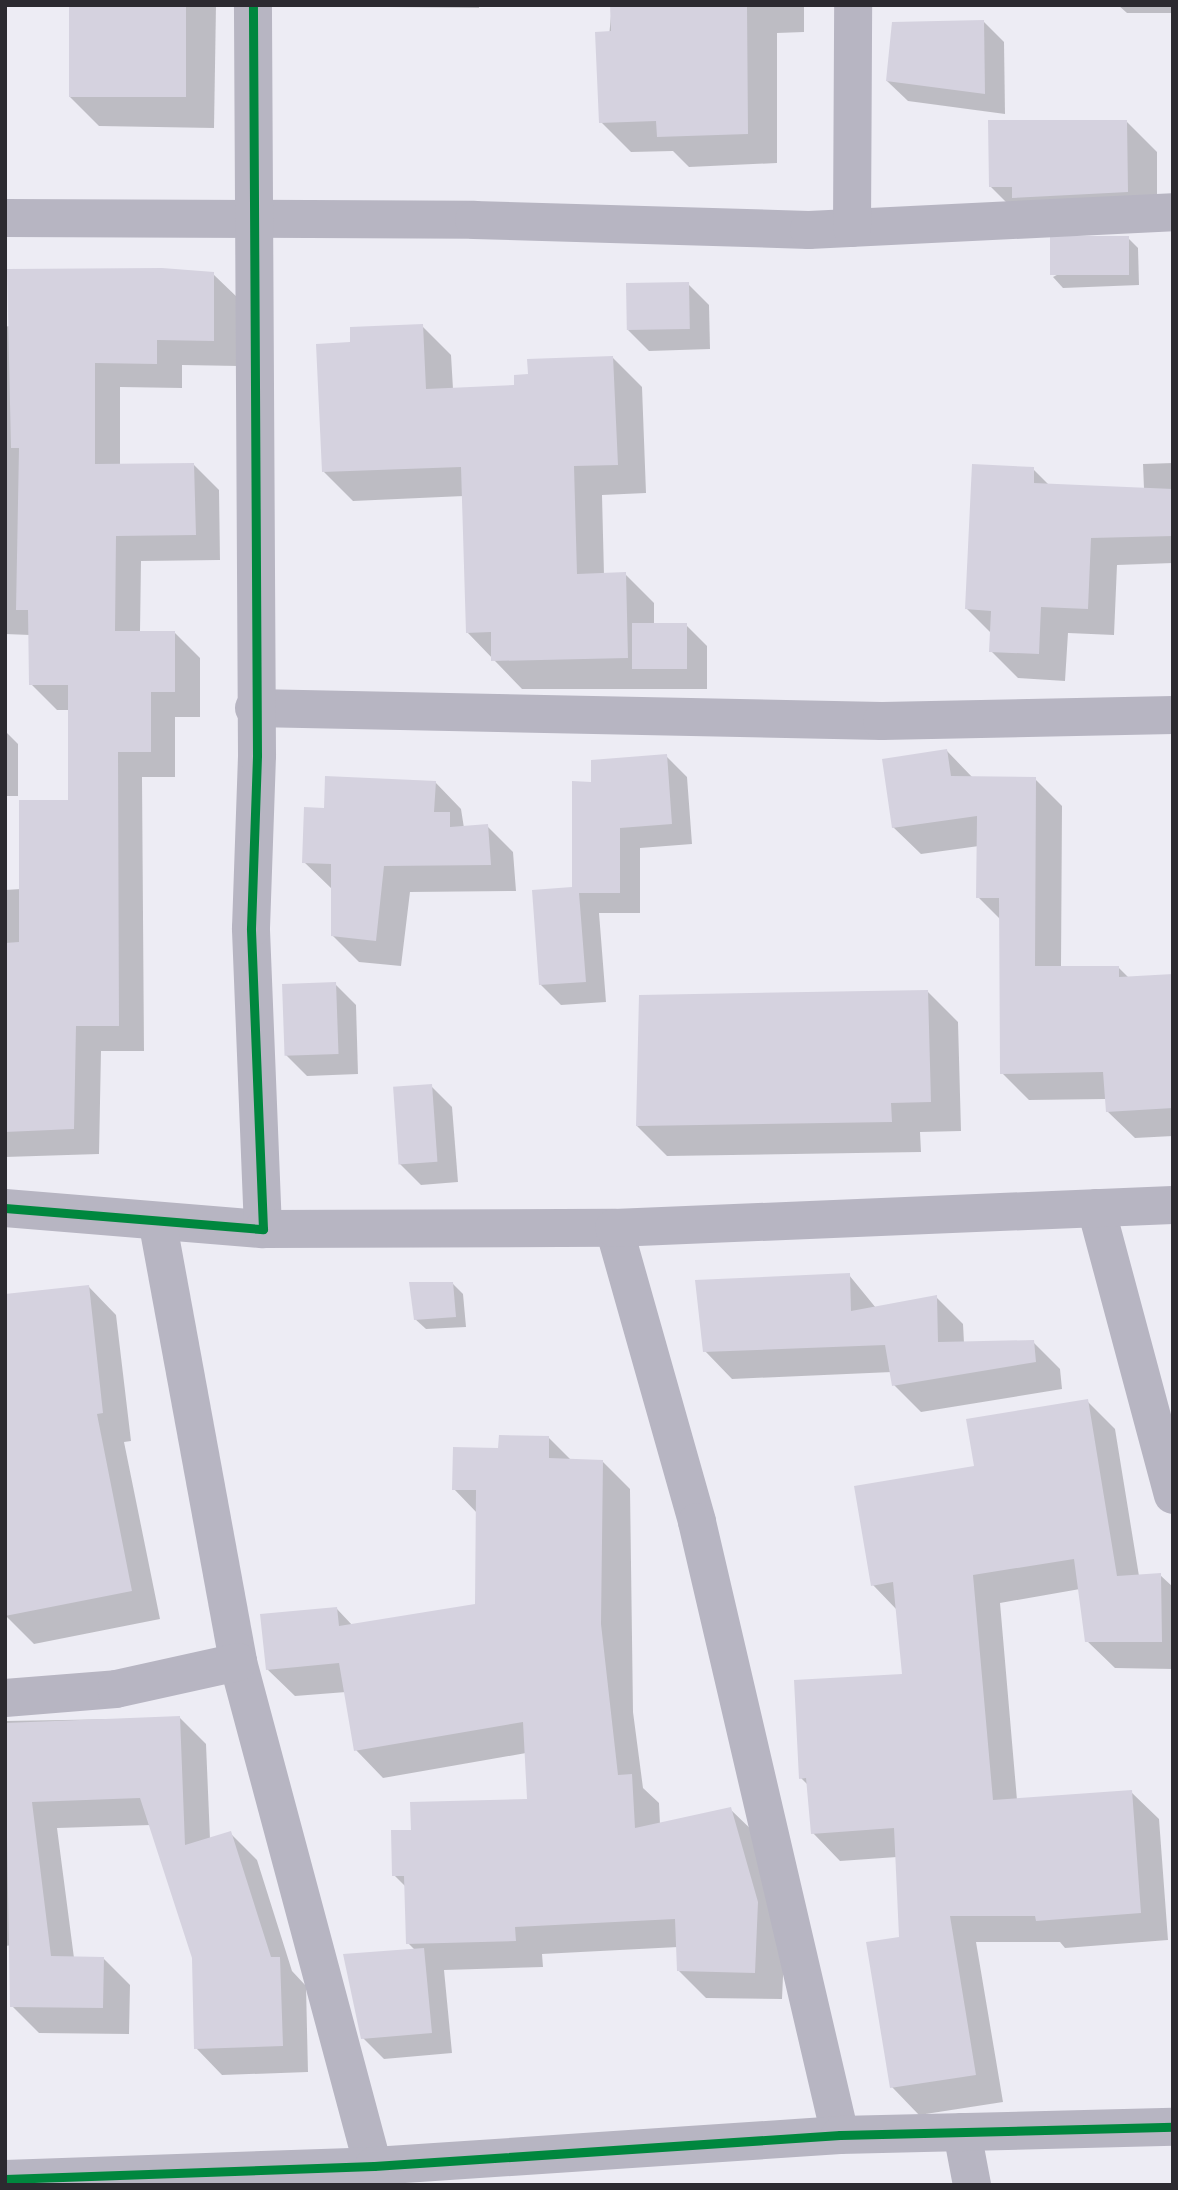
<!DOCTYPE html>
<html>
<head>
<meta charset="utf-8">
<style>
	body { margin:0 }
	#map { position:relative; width:1178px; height:2190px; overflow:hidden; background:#edecf4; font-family:Barlow,sans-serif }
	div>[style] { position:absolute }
	.shadow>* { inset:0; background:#0003 }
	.building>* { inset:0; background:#d5d2df; transform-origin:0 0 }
	.street>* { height:38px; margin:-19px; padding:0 19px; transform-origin:19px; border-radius:19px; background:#b7b5c2 }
	.cycleway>* { height:9px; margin:-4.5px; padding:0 4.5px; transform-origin:4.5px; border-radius:4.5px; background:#00873e }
	span { translate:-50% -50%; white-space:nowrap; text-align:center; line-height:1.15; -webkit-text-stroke:5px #ece8f7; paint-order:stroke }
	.frame { position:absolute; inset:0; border:7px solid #2c2a30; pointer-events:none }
</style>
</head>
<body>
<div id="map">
	<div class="shadow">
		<i style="clip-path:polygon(70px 5px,216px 5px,214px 128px,99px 126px,69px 96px)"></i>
		<i style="clip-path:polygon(384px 5px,479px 5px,479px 8px,386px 7px)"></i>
		<i style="clip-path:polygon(612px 5px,804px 5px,804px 32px,777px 33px,777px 163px,689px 167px,673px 151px,631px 152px,601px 122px)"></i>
		<i style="clip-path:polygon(1118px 5px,1173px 5px,1173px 13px,1127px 13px)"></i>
		<i style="clip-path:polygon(983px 21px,1004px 42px,1005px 114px,908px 101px,887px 81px)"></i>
		<i style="clip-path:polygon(1127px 122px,1157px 152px,1157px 222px,1020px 216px,990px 186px)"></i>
		<i style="clip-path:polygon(1128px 238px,1138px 248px,1139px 285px,1063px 288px,1053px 277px)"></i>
		<i style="clip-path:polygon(213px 274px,239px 299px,239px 366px,182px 365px,182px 388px,120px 387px,120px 466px,193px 464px,219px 490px,220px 560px,141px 561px,140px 632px,174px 632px,200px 658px,200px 717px,175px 717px,175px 777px,142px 777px,144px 1051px,101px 1051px,99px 1154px,5px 1157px,5px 890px,21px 889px,69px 802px,69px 710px,57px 710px,31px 684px,30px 635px,5px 634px,5px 327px)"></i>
		<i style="clip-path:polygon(688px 284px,709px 305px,710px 349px,649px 351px,628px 330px)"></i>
		<i style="clip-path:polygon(422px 326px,451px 355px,453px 389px,516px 387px,613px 358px,642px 387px,646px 493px,602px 495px,604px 575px,625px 574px,654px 603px,654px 625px,686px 625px,707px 646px,707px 689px,522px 689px,467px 632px,464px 496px,353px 501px,324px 472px,352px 344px)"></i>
		<i style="clip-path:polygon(1173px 463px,1173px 563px,1117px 565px,1114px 635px,1068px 633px,1065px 681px,1018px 678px,991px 651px,992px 634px,967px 609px,1033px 469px,1049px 485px,1144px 489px,1143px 464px)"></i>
		<i style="clip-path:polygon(5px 731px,18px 744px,18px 796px,5px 796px)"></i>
		<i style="clip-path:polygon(947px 751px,973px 778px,1035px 779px,1062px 806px,1061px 968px,1118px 967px,1129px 978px,1173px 976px,1173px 1136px,1135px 1138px,1107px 1111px,1106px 1099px,1029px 1100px,1002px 1073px,1001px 920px,978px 897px,979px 846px,921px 854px,893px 827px)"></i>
		<i style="clip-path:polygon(666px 756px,687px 777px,692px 844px,640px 848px,640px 913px,599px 913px,606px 1002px,561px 1005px,540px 984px,574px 889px,592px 784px)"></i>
		<i style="clip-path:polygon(435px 782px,461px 809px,464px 828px,487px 826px,513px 852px,516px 891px,410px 892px,401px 966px,359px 962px,332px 935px,332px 889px,304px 862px,326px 810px)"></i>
		<i style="clip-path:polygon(335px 984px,356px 1005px,358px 1074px,307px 1076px,286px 1055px)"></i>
		<i style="clip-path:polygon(928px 992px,958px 1022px,961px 1131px,920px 1132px,921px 1152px,667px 1156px,637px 1126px)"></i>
		<i style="clip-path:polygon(431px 1086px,452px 1107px,458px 1182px,421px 1185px,400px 1164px)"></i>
		<i style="clip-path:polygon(849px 1275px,876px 1308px,936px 1297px,963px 1324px,964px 1343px,1033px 1342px,1060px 1369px,1062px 1389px,921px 1412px,894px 1385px,892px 1372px,732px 1379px,705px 1351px)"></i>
		<i style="clip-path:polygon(453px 1284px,463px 1294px,466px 1327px,426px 1329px,415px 1319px)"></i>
		<i style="clip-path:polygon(88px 1286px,116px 1315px,131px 1441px,124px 1442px,160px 1619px,34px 1644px,6px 1616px)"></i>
		<i style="clip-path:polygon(1087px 1401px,1115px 1429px,1139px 1576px,1160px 1575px,1173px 1587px,1173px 1669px,1115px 1668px,1087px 1641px,1080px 1589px,1000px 1603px,1017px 1800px,1131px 1792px,1159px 1819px,1168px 1940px,1065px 1948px,1060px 1942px,976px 1942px,1003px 2102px,919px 2115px,892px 2087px,900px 1938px,897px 1857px,840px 1861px,813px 1833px,808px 1785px,801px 1778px,904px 1676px,897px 1610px,873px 1585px,976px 1468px)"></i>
		<i style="clip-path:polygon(549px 1438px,571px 1460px,602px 1461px,630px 1489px,633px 1712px,643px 1788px,659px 1803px,660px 1824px,730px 1809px,758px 1836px,785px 1931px,782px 1999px,706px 1998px,678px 1970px,678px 1947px,542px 1954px,543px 1967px,444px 1970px,452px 2053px,384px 2059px,363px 2038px,415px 1950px,408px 1943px,406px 1887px,394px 1875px,412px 1831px,529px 1800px,526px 1753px,383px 1778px,356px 1750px,346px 1692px,295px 1696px,267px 1669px,337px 1609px,353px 1626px,477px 1605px,478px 1514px,454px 1489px,500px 1450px)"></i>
		<i style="clip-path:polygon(180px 1718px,206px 1744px,210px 1839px,230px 1833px,257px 1860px,292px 1971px,306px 1986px,308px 2072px,222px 2075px,196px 2048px,193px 1957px,151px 1825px,57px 1828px,74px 1958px,103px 1958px,130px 1985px,129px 2034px,39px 2033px,12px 2006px,13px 1945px,5px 1946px,5px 1721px)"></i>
	</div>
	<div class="building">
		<i style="left:69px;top:5px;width:117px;height:92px"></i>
		<i style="clip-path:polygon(610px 5px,747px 5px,748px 134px,657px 137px,656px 121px,599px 123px,595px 32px,611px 31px)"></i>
		<i style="clip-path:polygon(984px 20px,985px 94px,886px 81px,892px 22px)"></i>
		<i style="clip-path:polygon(988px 120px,1127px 120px,1128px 192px,1012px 198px,1012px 187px,989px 187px)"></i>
		<i style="left:1129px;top:236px;width:39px;height:79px;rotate:90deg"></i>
		<i style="clip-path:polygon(162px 268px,214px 272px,214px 341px,157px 340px,157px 364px,95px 363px,95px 464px,194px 463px,196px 535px,116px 536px,115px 631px,175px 631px,175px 692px,151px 692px,151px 752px,118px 752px,119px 1026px,76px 1026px,74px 1129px,5px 1132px,5px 943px,19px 942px,19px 800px,68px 800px,68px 685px,29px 685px,28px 610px,16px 610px,19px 448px,11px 448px,7px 269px)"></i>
		<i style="left:689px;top:282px;width:47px;height:63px;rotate:89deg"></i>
		<i style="clip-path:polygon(423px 324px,426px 389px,514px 385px,514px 375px,528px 374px,527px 359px,613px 356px,618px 465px,574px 466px,577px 574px,626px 572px,628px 658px,491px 661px,491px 632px,466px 633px,461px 467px,322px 472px,316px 344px,350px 342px,350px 327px)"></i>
		<i style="clip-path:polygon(972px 464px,1034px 467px,1034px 483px,1173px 489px,1173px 536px,1091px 538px,1088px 609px,1041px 607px,1039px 654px,989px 652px,991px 611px,965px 609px)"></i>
		<i style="left:687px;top:623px;width:46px;height:55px;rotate:90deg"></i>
		<i style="clip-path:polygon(947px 749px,951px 776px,1036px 777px,1035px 966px,1119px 966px,1119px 977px,1173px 974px,1173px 1108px,1106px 1112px,1103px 1072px,1000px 1074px,999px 898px,976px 898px,977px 816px,892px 828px,882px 759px)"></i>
		<i style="clip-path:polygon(667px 754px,672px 824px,620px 828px,620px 893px,579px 893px,586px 982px,539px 985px,532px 890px,572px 887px,572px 781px,591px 782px,591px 760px)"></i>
		<i style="clip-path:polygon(325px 776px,436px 781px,434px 812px,450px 812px,450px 827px,488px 824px,491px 865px,384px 866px,376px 941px,331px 936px,331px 864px,302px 863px,304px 807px,324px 808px)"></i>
		<i style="left:336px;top:982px;width:72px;height:54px;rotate:88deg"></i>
		<i style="clip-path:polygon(928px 990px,931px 1102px,891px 1103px,892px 1122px,636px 1126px,639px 995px)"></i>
		<i style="left:432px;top:1084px;width:78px;height:39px;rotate:86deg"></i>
		<i style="clip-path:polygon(850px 1273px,851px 1311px,937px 1295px,938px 1342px,1034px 1340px,1036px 1362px,892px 1386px,885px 1345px,703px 1352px,695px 1280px)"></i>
		<i style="clip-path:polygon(409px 1282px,453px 1282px,456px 1317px,414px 1320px)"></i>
		<i style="clip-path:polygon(89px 1285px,103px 1413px,97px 1414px,132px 1591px,5px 1616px,5px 1294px)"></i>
		<i style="clip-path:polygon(1088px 1399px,1117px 1576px,1161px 1573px,1162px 1642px,1085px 1642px,1074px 1559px,973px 1575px,993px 1800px,1132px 1790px,1141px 1913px,1036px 1921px,1035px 1916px,950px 1916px,976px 2075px,890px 2088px,866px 1942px,899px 1937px,894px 1828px,811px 1834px,806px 1778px,799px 1779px,794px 1680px,902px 1674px,893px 1582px,871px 1586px,854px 1486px,974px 1466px,966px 1419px)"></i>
		<i style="clip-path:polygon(499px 1435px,549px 1436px,549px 1458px,603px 1460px,601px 1624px,618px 1775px,632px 1774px,635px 1828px,731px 1807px,758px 1902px,755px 1973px,677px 1971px,675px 1919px,515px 1927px,516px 1941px,406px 1944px,404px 1876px,392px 1876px,391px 1830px,411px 1830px,410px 1802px,527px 1799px,523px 1722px,354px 1751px,339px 1663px,266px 1670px,260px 1614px,337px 1607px,339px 1626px,475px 1604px,476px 1490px,452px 1490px,453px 1447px,498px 1448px)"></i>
		<i style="clip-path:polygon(180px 1716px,185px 1845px,231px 1831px,271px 1957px,280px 1957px,283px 2046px,194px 2049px,192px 1958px,140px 1798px,32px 1802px,51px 1956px,104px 1957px,103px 2008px,10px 2007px,5px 1723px)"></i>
		<i style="clip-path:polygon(424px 1948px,432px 2033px,361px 2039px,343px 1954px)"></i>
	</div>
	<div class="street">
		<i style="left:5px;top:218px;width:469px;rotate:0.2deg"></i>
		<i style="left:474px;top:220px;width:335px;rotate:1.7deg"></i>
		<i style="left:809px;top:230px;width:364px;rotate:-2.8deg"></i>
		<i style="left:852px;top:228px;width:223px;rotate:-89.7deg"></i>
		<i style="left:254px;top:708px;width:628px;rotate:1.19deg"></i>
		<i style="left:882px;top:721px;width:291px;rotate:-1.2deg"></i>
		<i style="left:5px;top:1208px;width:259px;rotate:4.7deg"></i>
		<i style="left:263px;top:1229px;width:301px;rotate:-92.3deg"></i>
		<i style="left:251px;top:928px;width:173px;rotate:-88deg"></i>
		<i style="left:257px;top:755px;width:750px;rotate:-90.31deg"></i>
		<i style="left:1096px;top:1208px;width:297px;rotate:75deg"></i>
		<i style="left:158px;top:1225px;width:444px;rotate:79.6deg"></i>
		<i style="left:238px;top:1662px;width:541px;rotate:75.01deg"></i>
		<i style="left:614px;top:1228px;width:305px;rotate:74.2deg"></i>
		<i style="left:697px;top:1522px;width:629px;rotate:76.87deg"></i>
		<i style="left:263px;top:1229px;width:351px;rotate:-0.2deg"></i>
		<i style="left:614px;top:1228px;width:559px;rotate:-2.36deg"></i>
		<i style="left:5px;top:1698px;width:111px;rotate:-4.6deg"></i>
		<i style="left:116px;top:1689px;width:125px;rotate:-12.5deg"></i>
		<i style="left:962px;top:2132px;width:54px;rotate:79.3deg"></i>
		<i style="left:5px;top:2179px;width:369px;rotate:-2deg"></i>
		<i style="left:374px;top:2166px;width:467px;rotate:-3.8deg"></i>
		<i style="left:840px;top:2135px;width:333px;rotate:-1.4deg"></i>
	</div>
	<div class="cycleway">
		<i style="left:5px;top:1208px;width:259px;rotate:4.7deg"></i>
		<i style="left:263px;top:1229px;width:301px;rotate:-92.3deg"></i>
		<i style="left:251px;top:928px;width:173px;rotate:-88deg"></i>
		<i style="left:257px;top:755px;width:750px;rotate:-90.31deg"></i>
		<i style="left:5px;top:2179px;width:369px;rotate:-2deg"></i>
		<i style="left:374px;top:2166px;width:467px;rotate:-3.8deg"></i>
		<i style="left:840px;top:2135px;width:333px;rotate:-1.4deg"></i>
	</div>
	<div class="frame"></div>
</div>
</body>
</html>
